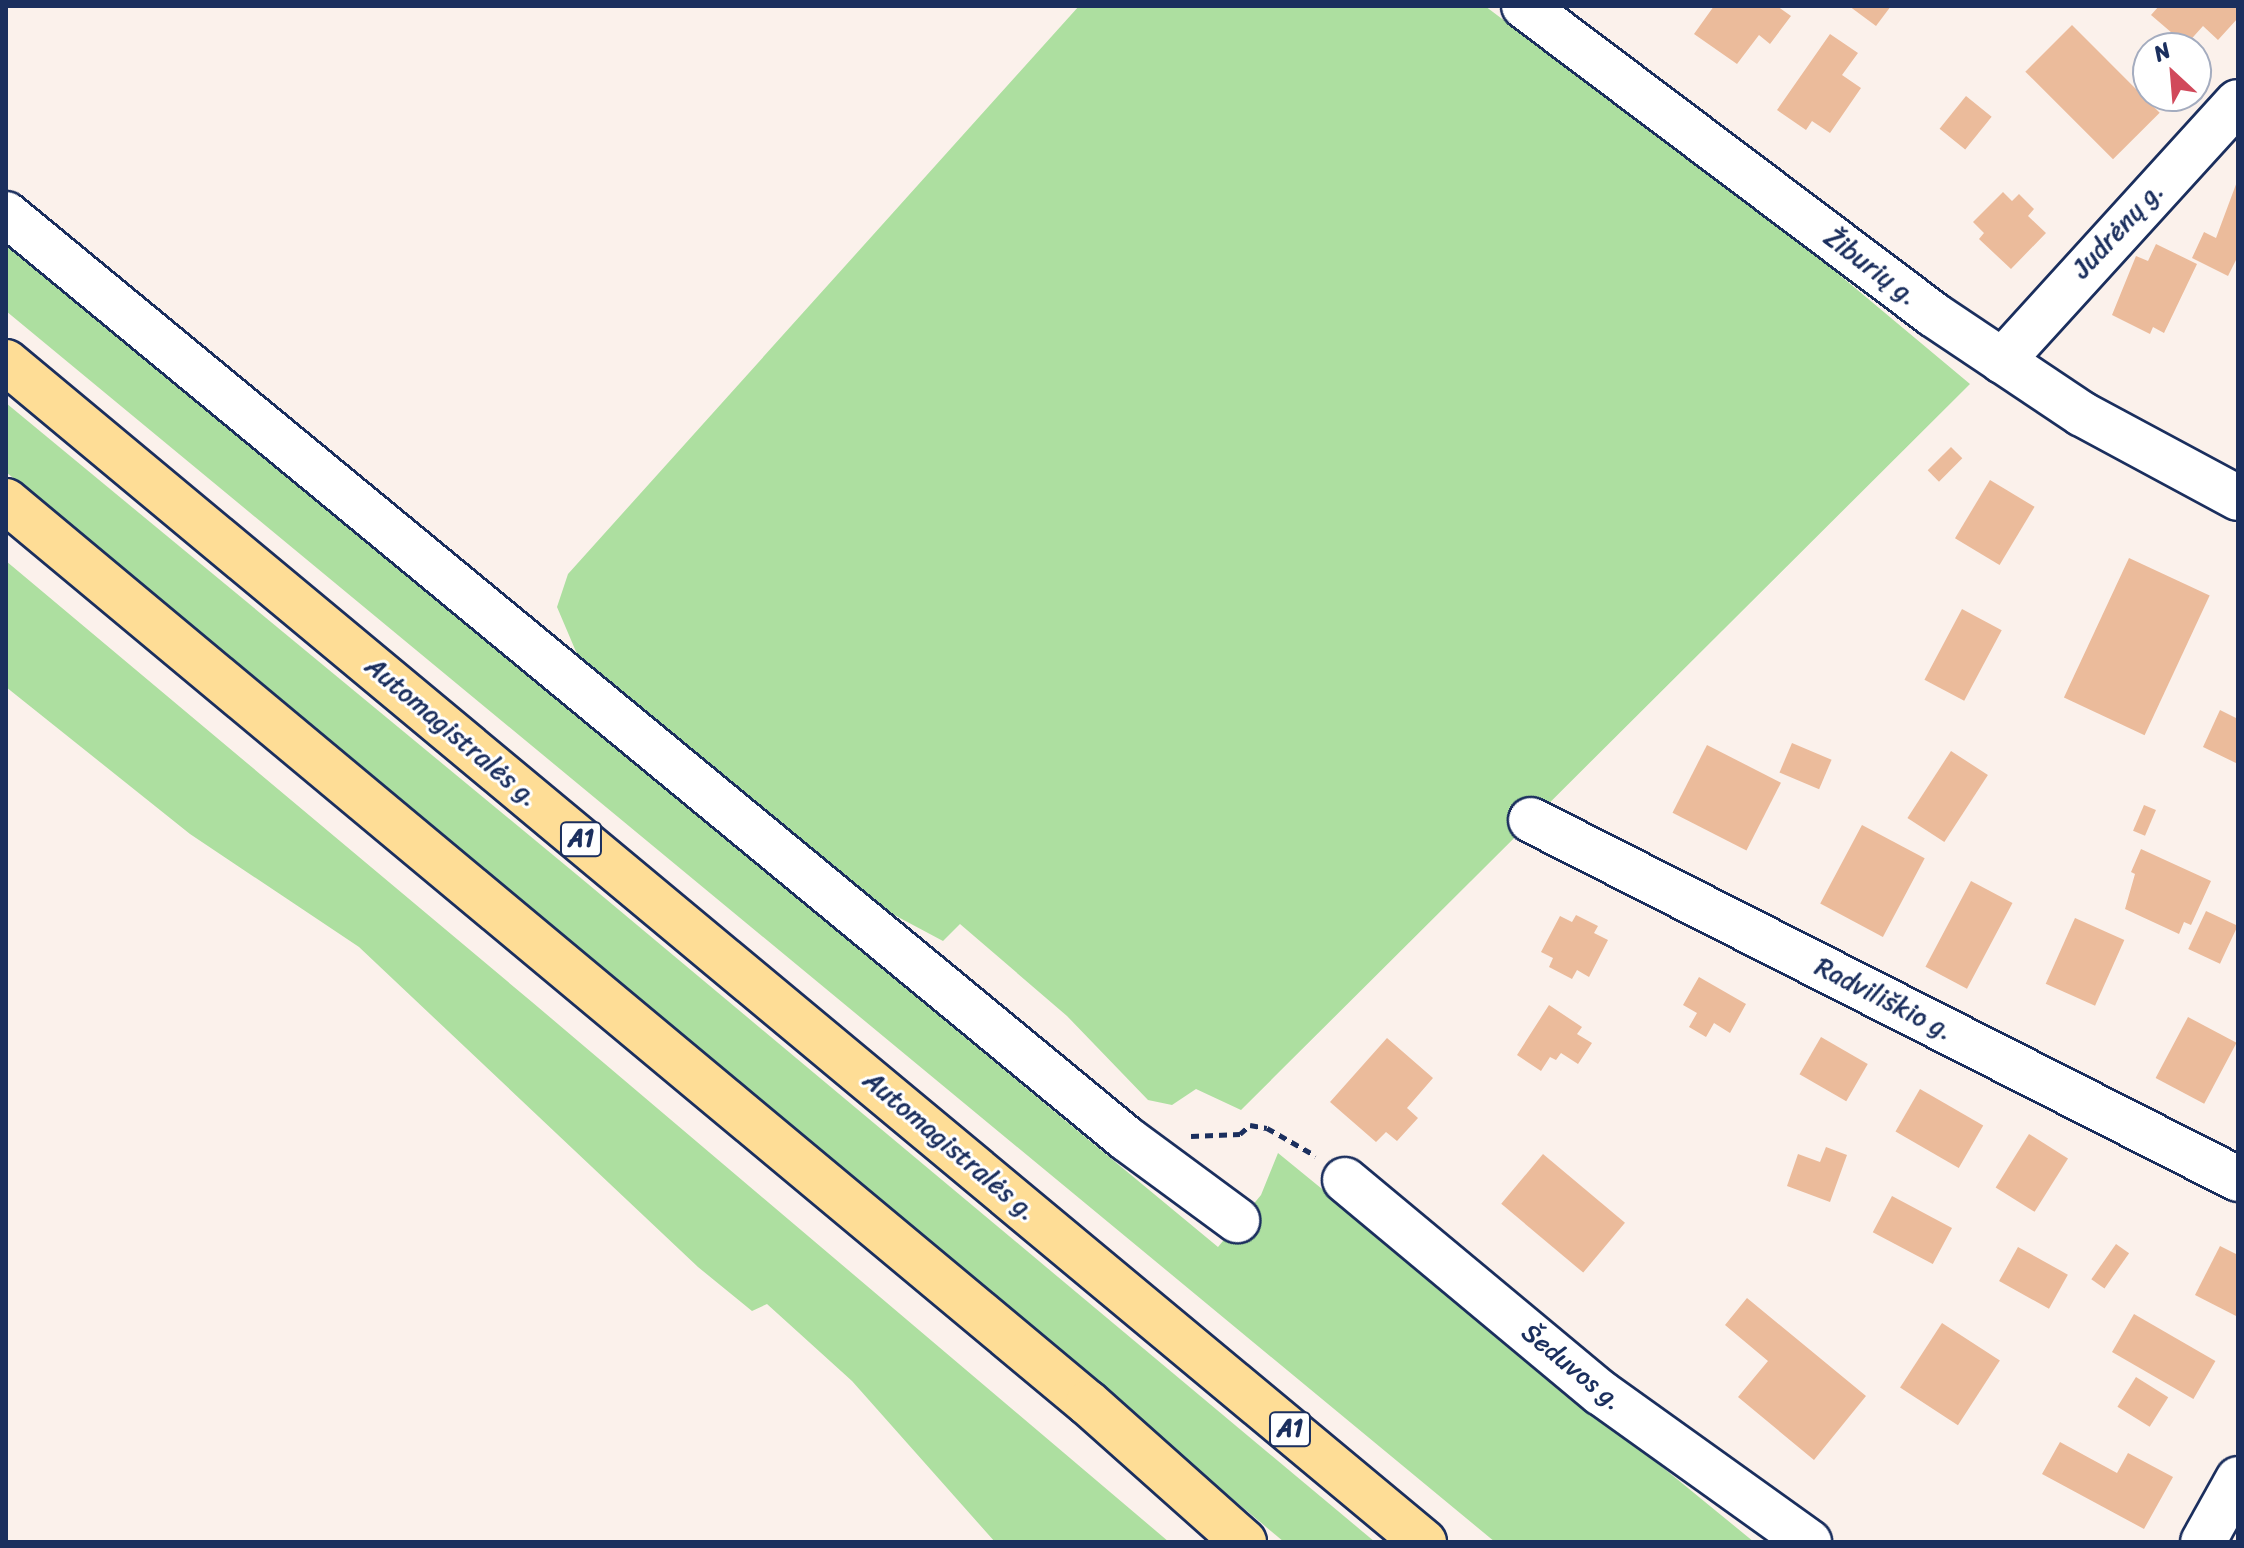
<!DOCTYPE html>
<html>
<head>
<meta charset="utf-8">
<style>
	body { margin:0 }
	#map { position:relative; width:2244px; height:1548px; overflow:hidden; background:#fbf1eb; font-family:Sriracha,sans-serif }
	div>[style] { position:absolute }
	.green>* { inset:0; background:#addfa0 }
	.building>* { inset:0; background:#ebbb9b; transform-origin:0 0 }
	.path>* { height:5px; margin-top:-2.5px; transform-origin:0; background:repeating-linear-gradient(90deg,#1b2f5e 0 8px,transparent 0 14px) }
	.roads { filter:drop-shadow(2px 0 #1b2f5e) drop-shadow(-2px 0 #1b2f5e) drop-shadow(0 2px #1b2f5e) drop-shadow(0 -2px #1b2f5e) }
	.minor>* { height:44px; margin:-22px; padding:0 22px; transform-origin:22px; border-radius:22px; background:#fff }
	.highway>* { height:44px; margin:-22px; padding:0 22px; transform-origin:22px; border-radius:22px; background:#fedd96 }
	span { translate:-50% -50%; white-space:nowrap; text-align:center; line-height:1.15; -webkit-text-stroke:6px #fff; paint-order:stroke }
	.shield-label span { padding:2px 6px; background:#fff; border:2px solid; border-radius:6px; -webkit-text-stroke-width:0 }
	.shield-label { font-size:24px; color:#1b2f5e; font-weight:700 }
	.street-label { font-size:26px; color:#1b2f5e }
	.frame { position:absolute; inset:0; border:8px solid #1b2f5e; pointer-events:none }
	.north { position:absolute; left:2132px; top:32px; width:80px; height:80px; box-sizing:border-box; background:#fff; border:2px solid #a4acbf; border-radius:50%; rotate:334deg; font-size:22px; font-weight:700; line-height:32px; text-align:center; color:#1b2f5e }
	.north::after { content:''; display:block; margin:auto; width:28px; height:36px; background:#d1495b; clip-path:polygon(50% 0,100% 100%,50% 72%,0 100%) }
</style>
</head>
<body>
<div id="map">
	<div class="green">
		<i style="clip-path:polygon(1079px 6px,1485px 6px,1818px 257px,1970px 384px,1241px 1110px,1196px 1089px,1172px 1105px,1148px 1100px,1067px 1016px,960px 924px,943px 941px,883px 909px,577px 654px,557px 607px,568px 574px)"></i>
		<i style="clip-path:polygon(6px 243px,1218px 1247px,1261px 1195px,1278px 1153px,1754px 1542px,1495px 1542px,6px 311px)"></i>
		<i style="clip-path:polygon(6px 403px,582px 879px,1375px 1542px,1284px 1542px,6px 472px)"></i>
		<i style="clip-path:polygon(6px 561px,532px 1002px,1169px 1542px,995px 1542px,852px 1381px,767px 1304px,752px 1311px,698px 1267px,359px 947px,190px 834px,6px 687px)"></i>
	</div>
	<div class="building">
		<i style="clip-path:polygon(1714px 6px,1777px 6px,1791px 16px,1770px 44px,1759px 35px,1737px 64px,1694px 34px)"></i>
		<i style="clip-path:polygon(1849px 6px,1891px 6px,1876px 26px)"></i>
		<i style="clip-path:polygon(2159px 6px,2238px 6px,2238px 18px,2218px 40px,2203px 26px,2186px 45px,2151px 15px)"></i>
		<i style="left:2072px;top:25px;width:124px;height:66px;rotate:45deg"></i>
		<i style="clip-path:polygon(1830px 34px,1858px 53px,1842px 75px,1861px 88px,1830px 133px,1812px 121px,1806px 130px,1777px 110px)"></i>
		<i style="left:1966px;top:96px;width:33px;height:42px;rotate:39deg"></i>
		<i style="clip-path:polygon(2238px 179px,2238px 256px,2228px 276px,2192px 258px,2204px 232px,2216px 238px)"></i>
		<i style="clip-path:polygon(2003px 192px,2012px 201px,2019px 194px,2034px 209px,2028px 216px,2046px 233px,2011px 269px,1979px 239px,1984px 233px,1973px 222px)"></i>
		<i style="clip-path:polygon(2156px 244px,2197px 264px,2164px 333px,2153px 327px,2150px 334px,2112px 315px,2136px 256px,2148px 261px)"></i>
		<i style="left:1951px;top:447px;width:16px;height:33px;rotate:45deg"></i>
		<i style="left:1990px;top:480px;width:52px;height:68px;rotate:31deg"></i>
		<i style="left:2129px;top:558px;width:89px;height:154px;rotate:25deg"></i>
		<i style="left:1962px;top:609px;width:45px;height:80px;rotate:28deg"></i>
		<i style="clip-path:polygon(2220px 710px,2238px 719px,2238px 764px,2203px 747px)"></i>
		<i style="left:1792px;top:743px;width:43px;height:32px;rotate:23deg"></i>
		<i style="left:1707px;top:745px;width:83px;height:76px;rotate:27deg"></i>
		<i style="left:1951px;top:751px;width:44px;height:80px;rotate:33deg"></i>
		<i style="left:2144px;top:805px;width:13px;height:28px;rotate:23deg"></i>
		<i style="left:1862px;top:825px;width:71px;height:89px;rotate:28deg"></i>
		<i style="clip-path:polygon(2141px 849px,2211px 881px,2191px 925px,2184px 922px,2179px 934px,2125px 909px,2135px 874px,2131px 872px)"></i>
		<i style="left:1971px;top:881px;width:47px;height:97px;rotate:28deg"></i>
		<i style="left:2206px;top:911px;width:35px;height:42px;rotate:25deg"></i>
		<i style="clip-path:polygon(1576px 915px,1598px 926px,1594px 933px,1608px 940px,1589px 977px,1577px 970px,1572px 979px,1549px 967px,1553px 958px,1541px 952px,1560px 916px,1572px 922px)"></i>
		<i style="left:2075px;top:918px;width:54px;height:72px;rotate:24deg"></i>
		<i style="clip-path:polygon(1699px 977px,1746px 1004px,1730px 1033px,1714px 1023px,1706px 1037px,1689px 1027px,1697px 1013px,1683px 1005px)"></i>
		<i style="clip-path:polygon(1549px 1005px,1582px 1027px,1577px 1034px,1592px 1043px,1578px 1064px,1561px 1053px,1556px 1060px,1550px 1057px,1541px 1071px,1517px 1055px)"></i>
		<i style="left:2188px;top:1017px;width:55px;height:69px;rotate:28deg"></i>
		<i style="left:1821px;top:1037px;width:54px;height:43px;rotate:30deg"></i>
		<i style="clip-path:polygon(1387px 1038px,1433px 1078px,1407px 1108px,1418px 1118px,1397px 1141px,1386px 1132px,1376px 1142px,1330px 1102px)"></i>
		<i style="left:1920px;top:1089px;width:73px;height:49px;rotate:30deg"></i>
		<i style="left:2029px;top:1134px;width:46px;height:63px;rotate:32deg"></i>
		<i style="clip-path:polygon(1826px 1147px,1847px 1155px,1830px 1202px,1787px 1186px,1798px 1154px,1820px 1162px)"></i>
		<i style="left:1543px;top:1154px;width:107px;height:65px;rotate:40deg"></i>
		<i style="left:1892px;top:1196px;width:68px;height:41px;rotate:28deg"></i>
		<i style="left:2116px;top:1244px;width:16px;height:43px;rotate:35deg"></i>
		<i style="clip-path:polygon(2220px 1246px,2238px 1255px,2238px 1317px,2195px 1295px)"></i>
		<i style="left:2018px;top:1247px;width:57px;height:39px;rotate:29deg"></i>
		<i style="clip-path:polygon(1747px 1298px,1866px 1396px,1814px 1460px,1738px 1397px,1768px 1361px,1725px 1325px)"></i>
		<i style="left:2134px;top:1314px;width:94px;height:44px;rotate:30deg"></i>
		<i style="left:1942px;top:1323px;width:69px;height:77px;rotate:33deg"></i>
		<i style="left:2136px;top:1377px;width:38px;height:35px;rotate:32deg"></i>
		<i style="clip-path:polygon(2060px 1442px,2117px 1473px,2128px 1453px,2173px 1477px,2144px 1529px,2042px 1474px)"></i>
	</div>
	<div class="path">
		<i style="left:1191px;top:1136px;width:49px;rotate:-2.3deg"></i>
		<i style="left:1240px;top:1134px;width:13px;rotate:-42deg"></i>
		<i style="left:1250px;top:1125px;width:17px;rotate:10deg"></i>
		<i style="left:1267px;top:1128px;width:56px;rotate:29.7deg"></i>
	</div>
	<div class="roads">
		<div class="minor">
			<i style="left:1524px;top:6px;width:513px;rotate:37deg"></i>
			<i style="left:1934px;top:315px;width:178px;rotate:33.8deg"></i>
			<i style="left:2082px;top:414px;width:177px;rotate:28.3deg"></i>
			<i style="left:6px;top:214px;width:1453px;rotate:39.53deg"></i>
			<i style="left:1127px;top:1139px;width:137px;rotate:36.4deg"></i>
			<i style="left:2002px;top:361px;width:350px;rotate:-47.7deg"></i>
			<i style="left:1531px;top:820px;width:793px;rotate:26.92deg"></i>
			<i style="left:1345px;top:1180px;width:333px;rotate:39.8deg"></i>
			<i style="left:1601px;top:1393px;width:256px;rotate:35.6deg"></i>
			<i style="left:2203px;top:1542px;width:72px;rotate:-60.9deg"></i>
		</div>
		<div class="highway">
			<i style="left:6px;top:362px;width:1845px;rotate:39.77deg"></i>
			<i style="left:6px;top:501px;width:1409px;rotate:39.82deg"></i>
			<i style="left:1088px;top:1403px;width:209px;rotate:41.7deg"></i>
		</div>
	</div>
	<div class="shield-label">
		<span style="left:581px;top:839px">A1</span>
		<span style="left:1290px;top:1429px">A1</span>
	</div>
	<div class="street-label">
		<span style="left:2118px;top:230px;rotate:-47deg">Judrėnų g.</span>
		<span style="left:1871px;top:267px;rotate:37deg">Žiburių g.</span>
		<span style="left:452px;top:732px;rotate:40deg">Automagistralės g.</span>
		<span style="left:1884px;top:999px;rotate:27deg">Radviliškio g.</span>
		<span style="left:950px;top:1146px;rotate:40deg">Automagistralės g.</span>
		<span style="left:1572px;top:1367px;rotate:39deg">Šeduvos g.</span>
	</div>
	<div class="frame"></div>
	<div class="north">N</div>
</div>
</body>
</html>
